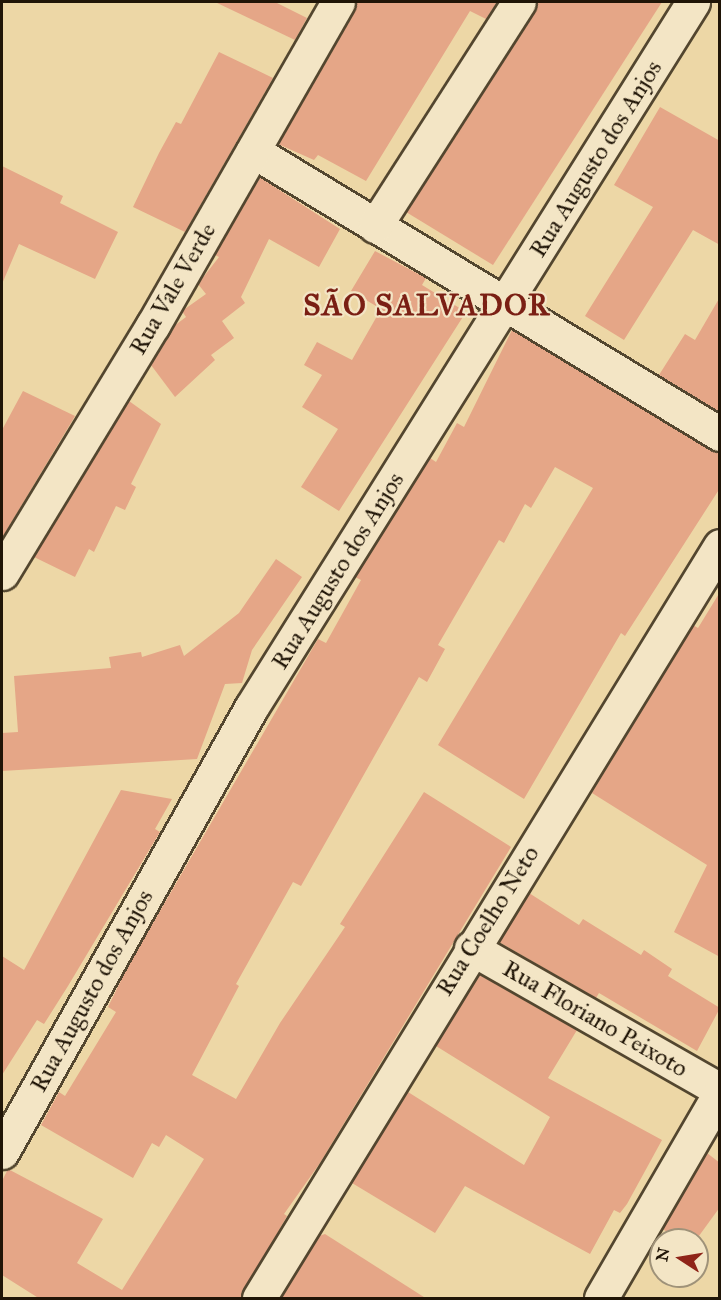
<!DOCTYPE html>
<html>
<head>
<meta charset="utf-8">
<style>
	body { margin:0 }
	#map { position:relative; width:721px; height:1300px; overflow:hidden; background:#edd7a6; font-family:"IM FELL Great Primer",serif }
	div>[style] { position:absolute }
	.building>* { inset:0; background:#e5a687 }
	.roads { filter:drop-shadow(2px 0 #53462f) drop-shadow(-2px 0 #53462f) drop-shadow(0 2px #53462f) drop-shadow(0 -2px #53462f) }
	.street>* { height:33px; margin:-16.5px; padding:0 16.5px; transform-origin:16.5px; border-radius:16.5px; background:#f3e5c5 }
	span { translate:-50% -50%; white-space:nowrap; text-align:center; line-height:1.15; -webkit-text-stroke:4.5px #f3e5c5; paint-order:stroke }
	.street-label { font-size:24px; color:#201507 }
	.district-label { font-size:30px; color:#7a1f14; font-weight:700; letter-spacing:1.5px }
	.frame { position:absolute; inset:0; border:3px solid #201507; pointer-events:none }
	.north { position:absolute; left:649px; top:1228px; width:60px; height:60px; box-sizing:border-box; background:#f3e5c5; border:2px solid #9f9279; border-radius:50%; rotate:282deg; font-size:16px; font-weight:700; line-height:24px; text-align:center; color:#201507 }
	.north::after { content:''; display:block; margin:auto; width:21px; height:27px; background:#8f2418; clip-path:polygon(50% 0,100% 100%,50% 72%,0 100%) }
</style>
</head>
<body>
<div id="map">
	<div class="building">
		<i style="clip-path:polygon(215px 2px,275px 2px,307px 18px,295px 40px)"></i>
		<i style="clip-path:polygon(357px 2px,497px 2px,486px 19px,470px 11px,366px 181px,318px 155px,314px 160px,278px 144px)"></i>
		<i style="clip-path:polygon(538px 2px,662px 2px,493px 265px,406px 212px)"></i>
		<i style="clip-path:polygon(219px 52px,273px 78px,185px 232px,133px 207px,159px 153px,176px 122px,181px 124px)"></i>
		<i style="clip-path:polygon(660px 107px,720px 141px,720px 245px,693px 230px,624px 340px,585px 316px,653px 207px,614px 185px)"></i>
		<i style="clip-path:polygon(2px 166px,63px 196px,60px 203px,118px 232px,95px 279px,19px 244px,2px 284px)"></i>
		<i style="clip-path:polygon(259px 177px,340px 229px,319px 267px,269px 239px,241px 297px,245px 303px,222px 321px,234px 338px,211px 355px,215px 360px,175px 397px,151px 365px,174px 326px,186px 317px,182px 311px,206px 294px,198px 284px,219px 257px,215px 255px)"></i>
		<i style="clip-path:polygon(375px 251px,426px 278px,422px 285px,466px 312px,339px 511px,301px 487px,338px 429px,302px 407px,322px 375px,304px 365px,317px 342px,352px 360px,381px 309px,351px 291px)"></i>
		<i style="clip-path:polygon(720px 297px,720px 412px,659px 375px,685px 334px,695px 340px)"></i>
		<i style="clip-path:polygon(512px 330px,720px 453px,720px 488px,625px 636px,621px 633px,524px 799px,438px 745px,593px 488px,555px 467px,531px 508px,525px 504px,504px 543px,499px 540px,438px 645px,445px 649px,427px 682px,419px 677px,301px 886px,293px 882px,236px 984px,239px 986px,192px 1075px,236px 1099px,280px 1023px,345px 927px,340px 924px,424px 792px,511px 847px,320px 1163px,284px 1214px,287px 1216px,240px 1299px,40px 1299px,2px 1275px,2px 1181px,8px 1169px,103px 1219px,77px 1263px,122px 1290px,204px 1159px,166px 1135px,159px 1147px,152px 1143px,133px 1178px,41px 1125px,59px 1092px,65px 1096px,116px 1012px,108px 1007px,128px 966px,318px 639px,326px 643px,361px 580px,355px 577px,430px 458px,436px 462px,457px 423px,464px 427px)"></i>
		<i style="clip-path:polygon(23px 391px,75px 416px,2px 538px,2px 430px)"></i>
		<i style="clip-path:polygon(129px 401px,161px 424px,131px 484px,136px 487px,125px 510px,116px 506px,94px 552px,89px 549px,75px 577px,34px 557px)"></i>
		<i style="clip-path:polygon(276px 559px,302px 577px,252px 650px,242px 683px,225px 684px,197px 759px,2px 771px,2px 733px,18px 732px,14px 676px,111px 668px,109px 657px,141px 652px,142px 657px,180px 645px,184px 656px,239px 613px)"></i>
		<i style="clip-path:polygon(720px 592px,720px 957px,674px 932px,707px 865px,592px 793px,693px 625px,698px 628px)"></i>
		<i style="clip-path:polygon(121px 790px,172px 799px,155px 829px,160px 832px,68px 986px,44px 1024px,37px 1020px,2px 1075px,2px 956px,24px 970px)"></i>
		<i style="clip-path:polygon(529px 893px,579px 925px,583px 919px,641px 955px,644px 950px,672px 969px,668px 976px,720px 1008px,697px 1051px,599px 993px,596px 998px,499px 942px)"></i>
		<i style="clip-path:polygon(479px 974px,577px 1030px,548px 1078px,662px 1140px,627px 1204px,620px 1213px,614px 1210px,590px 1254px,465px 1186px,435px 1233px,352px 1183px,408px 1092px,524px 1165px,550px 1117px,436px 1046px)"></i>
		<i style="clip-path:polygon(707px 1153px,720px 1163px,720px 1207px,696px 1240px,677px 1240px,663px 1229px)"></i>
		<i style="clip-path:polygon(325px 1234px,427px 1299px,281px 1299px,319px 1236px)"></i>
	</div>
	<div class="roads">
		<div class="street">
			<i style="left:253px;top:151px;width:546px;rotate:31.22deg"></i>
			<i style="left:375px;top:226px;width:266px;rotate:-57.3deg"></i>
			<i style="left:2px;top:573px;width:290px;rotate:-58.7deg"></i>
			<i style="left:153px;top:325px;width:372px;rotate:-60.2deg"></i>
			<i style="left:471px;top:948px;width:287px;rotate:29.7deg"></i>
			<i style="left:2px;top:1152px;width:509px;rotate:-60.72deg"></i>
			<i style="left:251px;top:708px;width:833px;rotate:-57.95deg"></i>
			<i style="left:259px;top:1298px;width:882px;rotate:-58.49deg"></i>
			<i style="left:601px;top:1298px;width:237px;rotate:-59.9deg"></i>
		</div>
	</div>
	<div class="street-label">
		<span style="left:596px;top:159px;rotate:-58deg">Rua Augusto dos Anjos</span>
		<span style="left:173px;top:289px;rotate:-60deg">Rua Vale Verde</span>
		<span style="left:338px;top:571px;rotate:-58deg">Rua Augusto dos Anjos</span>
		<span style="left:488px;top:921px;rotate:-58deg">Rua Coelho Neto</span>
		<span style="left:92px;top:991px;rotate:-61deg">Rua Augusto dos Anjos</span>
		<span style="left:595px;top:1019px;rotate:30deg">Rua Floriano Peixoto</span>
	</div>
	<div class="district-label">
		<span style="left:427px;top:305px">SÃO SALVADOR</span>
	</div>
	<div class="frame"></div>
	<div class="north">N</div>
</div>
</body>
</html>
